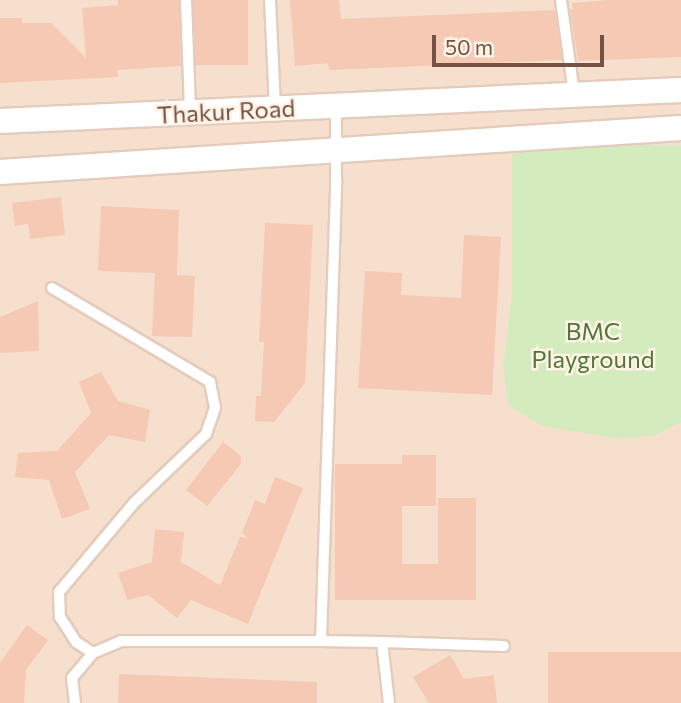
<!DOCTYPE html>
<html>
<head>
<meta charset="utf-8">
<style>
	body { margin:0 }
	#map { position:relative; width:681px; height:703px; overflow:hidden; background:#feefdf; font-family:Commissioner,sans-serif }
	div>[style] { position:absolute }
	.residential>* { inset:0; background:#f6e0cd; transform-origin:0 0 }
	.green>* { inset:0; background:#d4ecbd }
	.building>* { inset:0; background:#f5c9b4; transform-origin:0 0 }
	.roads { filter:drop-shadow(2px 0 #e4ccbd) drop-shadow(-2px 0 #e4ccbd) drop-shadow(0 2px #e4ccbd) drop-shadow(0 -2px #e4ccbd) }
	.service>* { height:10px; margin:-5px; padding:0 5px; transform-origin:5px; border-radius:5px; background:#fff }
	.tertiary>* { height:24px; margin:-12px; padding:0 12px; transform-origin:12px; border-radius:12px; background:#fff }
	span { translate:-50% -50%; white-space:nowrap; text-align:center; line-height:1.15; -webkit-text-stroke:5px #fff3e6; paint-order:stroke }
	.street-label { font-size:24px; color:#755245 }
	.park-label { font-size:24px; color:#51763a }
	.scale { position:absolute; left:432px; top:35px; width:172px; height:32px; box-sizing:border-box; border:4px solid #755245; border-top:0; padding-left:9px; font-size:21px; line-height:24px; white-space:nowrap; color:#755245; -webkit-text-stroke:5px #fff3e6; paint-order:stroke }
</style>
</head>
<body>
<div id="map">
	<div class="residential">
		<i style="left:0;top:0;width:681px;height:703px"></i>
	</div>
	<div class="green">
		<i style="clip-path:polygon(579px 145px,681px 145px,681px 422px,654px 436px,616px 438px,542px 426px,508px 405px,503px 367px,512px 294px,512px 154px)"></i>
	</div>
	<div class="building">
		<i style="clip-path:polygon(118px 0,179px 0,181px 66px,117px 70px,118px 77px,0 83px,0 18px,22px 18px,22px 23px,51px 23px,86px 58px,82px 8px,118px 5px)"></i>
		<i style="left:193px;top:0;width:55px;height:65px"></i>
		<i style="clip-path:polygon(290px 0,339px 0,341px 19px,555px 10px,562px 60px,329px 70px,328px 63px,295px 66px)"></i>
		<i style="clip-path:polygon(608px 0,681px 0,681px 57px,578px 61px,570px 10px,573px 10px,572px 3px)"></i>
		<i style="clip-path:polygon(61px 197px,65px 235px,30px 239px,28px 224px,15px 226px,12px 203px)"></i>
		<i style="clip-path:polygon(101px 206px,179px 210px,177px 275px,195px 276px,192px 337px,152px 336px,155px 273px,98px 271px)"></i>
		<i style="clip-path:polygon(265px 223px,313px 225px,305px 383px,274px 422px,255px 421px,256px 396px,261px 396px,264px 342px,259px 342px)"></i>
		<i style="clip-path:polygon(464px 235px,501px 237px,492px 395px,358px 388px,365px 271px,402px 273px,401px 295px,461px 298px)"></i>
		<i style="clip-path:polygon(38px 301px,39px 351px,0 353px,0 317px)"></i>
		<i style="clip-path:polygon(101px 372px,118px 401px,150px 410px,145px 442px,109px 435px,75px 472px,90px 509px,62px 519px,49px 480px,15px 477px,18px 453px,57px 451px,91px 413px,79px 382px)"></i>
		<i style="clip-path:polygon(223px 442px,241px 456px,241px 464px,207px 506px,186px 490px)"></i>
		<i style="clip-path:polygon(402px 455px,436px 455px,436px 506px,402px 506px,402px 564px,438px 564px,438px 498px,476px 498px,476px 600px,335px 600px,335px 464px,402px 464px)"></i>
		<i style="clip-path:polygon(275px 477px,303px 488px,248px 624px,191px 600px,177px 618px,148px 595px,127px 600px,118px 573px,152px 562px,155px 529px,184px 532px,181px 562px,220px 585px,240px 537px,248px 538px,242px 533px,255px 500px,265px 504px)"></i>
		<i style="clip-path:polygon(27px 625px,48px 640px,26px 670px,24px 703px,0 703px,0 663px)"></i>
		<i style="left:548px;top:652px;width:133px;height:51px"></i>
		<i style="clip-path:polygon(450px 655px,464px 679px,494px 675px,497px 703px,429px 703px,413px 677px)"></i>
		<i style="clip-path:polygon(119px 674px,317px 682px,317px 703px,118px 703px)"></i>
	</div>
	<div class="roads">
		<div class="service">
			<i style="left:186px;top:0;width:111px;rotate:87.9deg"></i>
			<i style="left:270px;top:0;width:108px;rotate:87.3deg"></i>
			<i style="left:561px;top:0;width:95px;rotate:82.1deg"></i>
			<i style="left:52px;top:288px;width:184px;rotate:30.7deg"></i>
			<i style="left:210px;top:382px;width:26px;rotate:79deg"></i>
			<i style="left:215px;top:408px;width:28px;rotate:109deg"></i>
			<i style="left:206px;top:434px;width:100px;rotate:136.2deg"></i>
			<i style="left:134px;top:503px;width:116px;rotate:130.1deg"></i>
			<i style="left:59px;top:592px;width:25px;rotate:88deg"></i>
			<i style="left:60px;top:617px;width:30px;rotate:57deg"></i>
			<i style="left:76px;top:642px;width:20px;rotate:33deg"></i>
			<i style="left:321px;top:641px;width:461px;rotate:-88.1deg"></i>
			<i style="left:336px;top:180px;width:74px;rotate:-90deg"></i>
			<i style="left:382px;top:642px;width:122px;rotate:1.9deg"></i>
			<i style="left:75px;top:703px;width:25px;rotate:-97deg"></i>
			<i style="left:72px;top:678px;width:33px;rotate:-50deg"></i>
			<i style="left:93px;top:653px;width:30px;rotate:-23deg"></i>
			<i style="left:121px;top:641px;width:200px"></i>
			<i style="left:321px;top:641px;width:61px;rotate:0.9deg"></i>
			<i style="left:382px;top:642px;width:61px;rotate:83.5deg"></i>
		</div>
		<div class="tertiary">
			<i style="left:0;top:121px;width:682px;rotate:-2.61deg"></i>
			<i style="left:0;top:172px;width:682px;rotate:-3.7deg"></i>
		</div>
	</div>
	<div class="street-label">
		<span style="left:226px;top:111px;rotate:-3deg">Thakur Road</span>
	</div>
	<div class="park-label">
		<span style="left:593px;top:345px">BMC<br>Playground</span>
	</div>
	<div class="scale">50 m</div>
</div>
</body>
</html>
